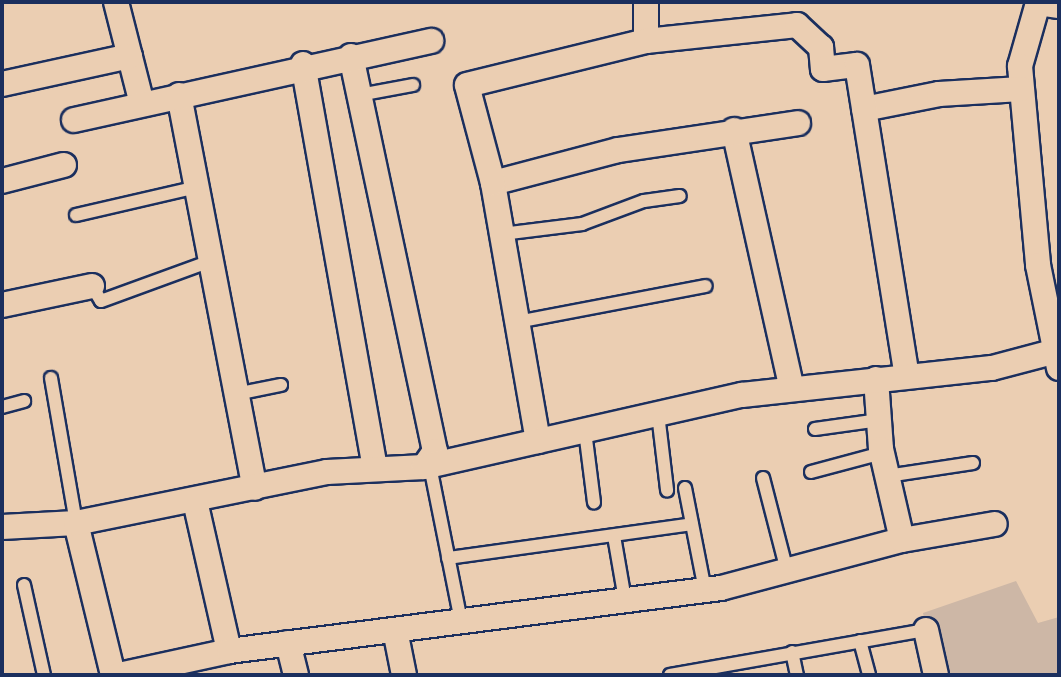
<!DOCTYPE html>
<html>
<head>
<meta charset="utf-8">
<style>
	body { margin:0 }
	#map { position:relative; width:1061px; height:677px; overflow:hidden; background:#ebceb2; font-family:"Indie Flower",sans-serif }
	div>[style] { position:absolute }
	.green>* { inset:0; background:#cdb7a6 }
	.roads { filter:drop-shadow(2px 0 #1b2f5e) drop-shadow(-2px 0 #1b2f5e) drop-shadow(0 2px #1b2f5e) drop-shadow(0 -2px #1b2f5e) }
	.service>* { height:12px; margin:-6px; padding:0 6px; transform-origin:6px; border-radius:6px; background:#ebceb2 }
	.minor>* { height:24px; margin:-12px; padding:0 12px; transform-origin:12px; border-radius:12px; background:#ebceb2 }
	span { translate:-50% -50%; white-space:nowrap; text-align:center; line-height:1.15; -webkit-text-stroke:7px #ebceb2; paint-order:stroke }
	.frame { position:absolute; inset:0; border:4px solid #1b2f5e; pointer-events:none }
</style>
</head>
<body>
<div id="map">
	<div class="green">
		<i style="clip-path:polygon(1016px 581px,1038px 623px,1059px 617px,1059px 675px,936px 675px,923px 613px)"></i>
	</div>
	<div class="roads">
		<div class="service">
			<i style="left:359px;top:95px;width:55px;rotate:-10.5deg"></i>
			<i style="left:76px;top:215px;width:124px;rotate:-13deg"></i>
			<i style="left:502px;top:234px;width:81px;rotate:-7.1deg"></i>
			<i style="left:582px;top:224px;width:66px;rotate:-20.4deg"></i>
			<i style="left:644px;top:201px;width:36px;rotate:-8deg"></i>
			<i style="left:92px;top:286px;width:17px;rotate:59deg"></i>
			<i style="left:101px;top:301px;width:117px;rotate:-20deg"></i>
			<i style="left:517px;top:322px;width:192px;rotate:-10.8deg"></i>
			<i style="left:51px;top:378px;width:147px;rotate:80.2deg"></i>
			<i style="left:236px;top:394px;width:46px;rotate:-11.3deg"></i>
			<i style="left:2px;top:407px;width:23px;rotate:-15deg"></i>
			<i style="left:658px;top:414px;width:77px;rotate:83.2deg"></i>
			<i style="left:815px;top:429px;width:65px;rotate:-8deg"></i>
			<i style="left:585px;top:431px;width:72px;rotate:82.8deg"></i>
			<i style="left:430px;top:466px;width:158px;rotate:78.7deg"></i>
			<i style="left:811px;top:472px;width:73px;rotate:-15deg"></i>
			<i style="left:887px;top:476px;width:87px;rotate:-8.6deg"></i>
			<i style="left:763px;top:478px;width:96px;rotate:75.5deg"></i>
			<i style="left:685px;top:488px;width:104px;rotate:78.9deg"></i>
			<i style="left:614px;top:536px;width:65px;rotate:80.2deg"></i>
			<i style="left:448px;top:558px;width:246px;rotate:-7.9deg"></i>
			<i style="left:24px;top:585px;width:92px;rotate:77.5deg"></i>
			<i style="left:860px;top:641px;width:35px;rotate:75deg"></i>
			<i style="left:792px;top:652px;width:24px;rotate:78deg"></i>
			<i style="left:670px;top:675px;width:260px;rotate:-10deg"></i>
		</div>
		<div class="minor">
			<i style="left:116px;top:2px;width:105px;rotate:75.7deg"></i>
			<i style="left:1059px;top:6px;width:21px;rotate:-172deg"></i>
			<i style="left:1038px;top:3px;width:66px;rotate:105.9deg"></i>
			<i style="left:1020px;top:66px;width:200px;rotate:84.8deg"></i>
			<i style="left:1038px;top:265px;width:105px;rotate:78.5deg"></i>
			<i style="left:646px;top:41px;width:39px;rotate:-90deg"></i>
			<i style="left:351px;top:56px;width:404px;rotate:78deg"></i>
			<i style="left:435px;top:451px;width:19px;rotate:125deg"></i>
			<i style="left:303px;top:64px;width:411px;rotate:79.9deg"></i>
			<i style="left:2px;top:84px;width:131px;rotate:-12.3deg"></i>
			<i style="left:179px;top:95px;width:400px;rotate:79.1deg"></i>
			<i style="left:864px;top:109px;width:76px;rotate:-11.3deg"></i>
			<i style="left:939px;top:94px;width:82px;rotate:-3.5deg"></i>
			<i style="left:74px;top:120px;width:366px;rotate:-12.5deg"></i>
			<i style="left:734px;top:130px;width:265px;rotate:77.4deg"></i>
			<i style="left:2px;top:181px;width:64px;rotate:-14.5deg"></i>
			<i style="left:493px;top:183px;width:129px;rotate:-14.8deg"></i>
			<i style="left:618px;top:150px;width:182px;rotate:-8.5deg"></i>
			<i style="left:2px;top:305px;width:92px;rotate:-11.9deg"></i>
			<i style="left:876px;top:379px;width:70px;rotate:85.9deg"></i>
			<i style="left:881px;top:449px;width:93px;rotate:77deg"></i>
			<i style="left:538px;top:441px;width:262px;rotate:-99.9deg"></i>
			<i style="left:493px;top:183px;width:101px;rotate:-104.9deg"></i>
			<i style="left:467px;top:85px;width:184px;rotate:-13.8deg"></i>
			<i style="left:646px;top:41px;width:152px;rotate:-6deg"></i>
			<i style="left:797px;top:25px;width:33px;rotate:43deg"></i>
			<i style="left:821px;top:47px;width:22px;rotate:85deg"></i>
			<i style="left:823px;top:69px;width:34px;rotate:-7deg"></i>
			<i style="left:857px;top:65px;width:315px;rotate:80.9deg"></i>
			<i style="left:195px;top:501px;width:154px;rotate:77.2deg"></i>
			<i style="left:76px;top:523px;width:156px;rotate:76.3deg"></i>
			<i style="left:2px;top:527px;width:74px;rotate:-3.1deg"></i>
			<i style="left:76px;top:523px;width:256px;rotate:-11.5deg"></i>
			<i style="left:327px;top:472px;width:97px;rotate:-3deg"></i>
			<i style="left:424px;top:467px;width:326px;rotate:-12.8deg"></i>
			<i style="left:742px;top:395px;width:251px;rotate:-6.2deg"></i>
			<i style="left:992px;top:368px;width:66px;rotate:-14.9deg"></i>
			<i style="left:395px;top:630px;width:46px;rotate:78.7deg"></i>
			<i style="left:926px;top:630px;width:46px;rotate:77.5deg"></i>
			<i style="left:288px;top:643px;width:33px;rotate:76deg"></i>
			<i style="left:119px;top:675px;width:113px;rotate:-12.3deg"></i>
			<i style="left:229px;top:651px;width:496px;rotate:-7.3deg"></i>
			<i style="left:721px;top:588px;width:187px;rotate:-14.9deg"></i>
			<i style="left:902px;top:540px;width:94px;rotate:-9.8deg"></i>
		</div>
	</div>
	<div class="frame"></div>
</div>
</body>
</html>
